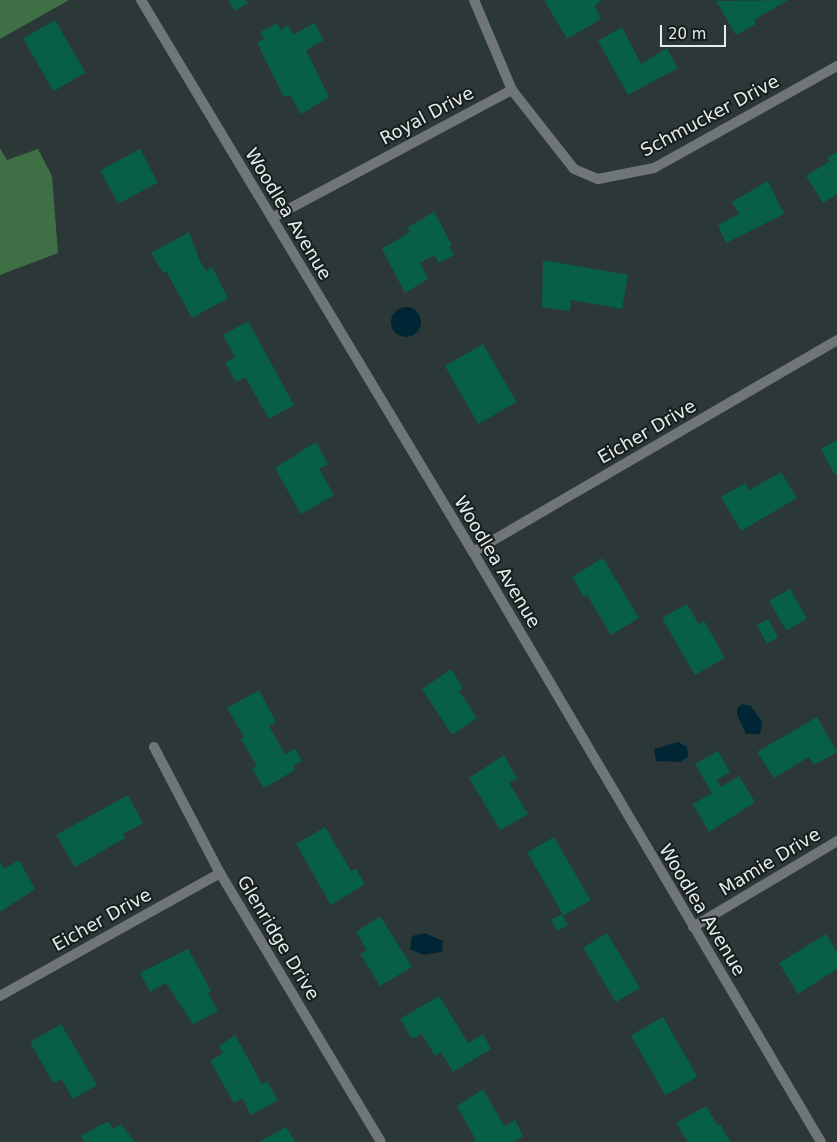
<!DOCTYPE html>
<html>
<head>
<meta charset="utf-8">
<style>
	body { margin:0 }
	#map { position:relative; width:837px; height:1142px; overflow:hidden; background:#2b3837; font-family:"DejaVu Sans",sans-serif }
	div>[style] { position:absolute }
	.forest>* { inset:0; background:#3f6f44 }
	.water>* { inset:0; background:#002535 }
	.round { border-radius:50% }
	.building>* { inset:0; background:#075f47; transform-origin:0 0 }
	.minor>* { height:10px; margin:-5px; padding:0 5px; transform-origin:5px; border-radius:5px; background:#707678 }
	span { translate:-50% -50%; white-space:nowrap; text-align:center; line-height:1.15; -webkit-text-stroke:4px #181e1e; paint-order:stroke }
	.street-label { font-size:18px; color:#e4edec }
	.scale { position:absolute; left:660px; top:25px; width:66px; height:22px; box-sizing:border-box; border:2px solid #e4edec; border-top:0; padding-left:6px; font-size:15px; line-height:18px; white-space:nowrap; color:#e4edec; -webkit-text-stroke:4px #181e1e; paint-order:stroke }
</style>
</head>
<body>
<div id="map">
	<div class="forest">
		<i style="clip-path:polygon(0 0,69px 0,0 39px)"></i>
		<i style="clip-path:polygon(0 148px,7px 160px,38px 149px,52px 176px,58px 253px,0 275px)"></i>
	</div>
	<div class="water">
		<i class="round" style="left:391px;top:307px;width:30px;height:30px"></i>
		<i style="clip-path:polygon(742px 704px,751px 706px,762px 722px,760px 734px,746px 734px,737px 714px,737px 708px)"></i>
		<i style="clip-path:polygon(678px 742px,687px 747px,688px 757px,680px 762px,656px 761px,654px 749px)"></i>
		<i style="clip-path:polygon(425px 933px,443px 941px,442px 952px,423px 955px,410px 949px,412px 936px)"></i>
	</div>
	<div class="building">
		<i style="clip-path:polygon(228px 0,246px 0,248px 3px,235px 11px)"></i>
		<i style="clip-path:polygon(544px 0,601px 0,595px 6px,601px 19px,567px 39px)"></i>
		<i style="clip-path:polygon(788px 0,754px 20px,756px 24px,736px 35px,716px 1px)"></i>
		<i style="left:55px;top:20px;width:61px;height:37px;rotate:60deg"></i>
		<i style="clip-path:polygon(277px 23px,281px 30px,288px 25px,293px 35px,314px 23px,324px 40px,306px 50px,329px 97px,301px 114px,290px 95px,284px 97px,257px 43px,264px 39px,260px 32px)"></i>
		<i style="clip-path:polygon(622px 27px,641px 64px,667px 48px,678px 68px,628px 95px,598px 41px)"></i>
		<i style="left:140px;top:149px;width:38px;height:45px;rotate:62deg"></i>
		<i style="clip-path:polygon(837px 152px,837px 194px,823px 203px,806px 176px,830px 161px,827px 158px)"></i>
		<i style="clip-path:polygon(768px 181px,784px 214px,726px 243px,718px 225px,739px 214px,732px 202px)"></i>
		<i style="clip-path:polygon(434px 212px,452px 245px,449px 246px,454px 255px,439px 263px,434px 255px,420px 263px,428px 279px,405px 293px,382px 249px,410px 232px,408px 227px)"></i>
		<i style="clip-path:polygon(189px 232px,200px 261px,206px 271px,212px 267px,228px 298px,192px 318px,166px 271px,163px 273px,151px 253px)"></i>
		<i style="clip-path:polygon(543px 260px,628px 275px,622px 309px,571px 300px,570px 311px,542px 307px)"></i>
		<i style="clip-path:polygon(248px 321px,294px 405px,269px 419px,245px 377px,236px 382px,225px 363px,235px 357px,223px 335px)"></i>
		<i style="left:483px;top:344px;width:67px;height:44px;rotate:60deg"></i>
		<i style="clip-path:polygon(837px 440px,837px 474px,835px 475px,821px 449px)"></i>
		<i style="clip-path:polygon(316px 442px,328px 464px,319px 469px,334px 495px,301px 514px,275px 468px)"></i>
		<i style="clip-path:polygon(781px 472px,797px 498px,741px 531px,721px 497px,745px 483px,749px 490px)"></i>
		<i style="clip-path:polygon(603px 558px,639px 618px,611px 635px,587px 595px,584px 597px,572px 577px)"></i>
		<i style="left:790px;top:589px;width:34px;height:24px;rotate:60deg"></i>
		<i style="clip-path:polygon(687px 604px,699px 624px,704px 621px,725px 658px,695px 675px,662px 618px)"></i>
		<i style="left:768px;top:619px;width:21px;height:13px;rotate:61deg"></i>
		<i style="clip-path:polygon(451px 669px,463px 688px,459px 691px,477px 718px,452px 735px,422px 689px)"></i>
		<i style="clip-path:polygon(259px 690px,276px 722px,269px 726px,285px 754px,295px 749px,302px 761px,293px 766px,295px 770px,264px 788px,252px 769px,257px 766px,241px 739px,244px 737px,227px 708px)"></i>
		<i style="clip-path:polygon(817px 717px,837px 752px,814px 765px,809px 757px,774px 778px,757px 752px)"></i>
		<i style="clip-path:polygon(718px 751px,730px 772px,717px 780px,721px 787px,739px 776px,755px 802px,709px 832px,693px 804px,712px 793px,695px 764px)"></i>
		<i style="clip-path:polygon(504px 755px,517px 779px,509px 783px,528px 814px,500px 830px,469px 778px)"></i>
		<i style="clip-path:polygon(128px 795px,143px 823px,123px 834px,125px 838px,75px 867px,56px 835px)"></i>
		<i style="clip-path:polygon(325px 827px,351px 871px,356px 869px,365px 884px,331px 905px,296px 844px)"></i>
		<i style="left:554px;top:837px;width:73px;height:31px;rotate:60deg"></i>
		<i style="clip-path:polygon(19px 860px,35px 889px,0 912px,0 862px,4px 869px)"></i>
		<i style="left:562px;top:914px;width:13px;height:12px;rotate:63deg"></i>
		<i style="clip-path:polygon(380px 916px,412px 967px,380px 986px,360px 954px,367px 950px,356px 932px)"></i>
		<i style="left:607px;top:933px;width:64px;height:28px;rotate:59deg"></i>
		<i style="clip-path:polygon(826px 934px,837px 952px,837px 969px,798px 994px,779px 963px)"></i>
		<i style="clip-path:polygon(188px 949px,211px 991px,208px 993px,218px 1011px,193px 1024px,166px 983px,150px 992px,140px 973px)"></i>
		<i style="clip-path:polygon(439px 996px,468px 1043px,483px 1034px,491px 1049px,453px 1072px,441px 1052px,435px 1056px,422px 1034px,412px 1039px,400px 1019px)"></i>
		<i style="left:663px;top:1017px;width:69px;height:37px;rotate:60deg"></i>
		<i style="clip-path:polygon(61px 1024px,97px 1085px,73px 1099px,61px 1079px,53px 1083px,30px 1042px)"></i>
		<i style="clip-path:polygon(235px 1035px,262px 1084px,267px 1081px,278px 1100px,251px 1115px,242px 1098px,234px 1103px,210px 1061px,223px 1053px,219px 1046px)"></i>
		<i style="clip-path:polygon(483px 1089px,504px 1126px,515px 1120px,523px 1136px,514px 1142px,472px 1142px,476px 1140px,457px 1106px)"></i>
		<i style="clip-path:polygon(706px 1106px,718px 1126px,720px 1124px,730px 1142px,688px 1142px,676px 1123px)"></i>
		<i style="clip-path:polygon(108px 1121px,113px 1129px,121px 1124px,135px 1142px,84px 1142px,81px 1136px)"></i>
		<i style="clip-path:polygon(286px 1127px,295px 1142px,259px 1142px)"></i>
	</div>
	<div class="minor">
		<i style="left:141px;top:0;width:644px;rotate:58.98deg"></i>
		<i style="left:473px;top:552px;width:685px;rotate:59.47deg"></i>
		<i style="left:474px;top:0;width:98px;rotate:67.1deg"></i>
		<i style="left:512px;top:90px;width:100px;rotate:51.9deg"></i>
		<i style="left:574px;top:169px;width:26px;rotate:23deg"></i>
		<i style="left:598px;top:179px;width:57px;rotate:-11.1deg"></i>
		<i style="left:654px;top:168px;width:210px;rotate:-29.1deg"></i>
		<i style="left:272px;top:218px;width:272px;rotate:-28.1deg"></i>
		<i style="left:473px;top:552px;width:421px;rotate:-30.2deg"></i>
		<i style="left:154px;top:747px;width:142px;rotate:62.4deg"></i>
		<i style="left:220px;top:873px;width:313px;rotate:59.1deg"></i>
		<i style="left:693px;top:927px;width:168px;rotate:-30.8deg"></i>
		<i style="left:0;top:996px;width:252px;rotate:-29.2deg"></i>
	</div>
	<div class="street-label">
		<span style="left:427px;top:116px;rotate:-28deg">Royal Drive</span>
		<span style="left:710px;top:116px;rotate:-28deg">Schmucker Drive</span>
		<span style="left:288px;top:214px;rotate:59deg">Woodlea Avenue</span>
		<span style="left:647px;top:432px;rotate:-30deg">Eicher Drive</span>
		<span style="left:497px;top:562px;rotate:59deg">Woodlea Avenue</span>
		<span style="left:770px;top:862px;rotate:-31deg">Mamie Drive</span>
		<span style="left:702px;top:910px;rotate:59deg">Woodlea Avenue</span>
		<span style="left:102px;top:920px;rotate:-29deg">Eicher Drive</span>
		<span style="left:278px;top:938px;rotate:59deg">Glenridge Drive</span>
	</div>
	<div class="scale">20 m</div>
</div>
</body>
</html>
